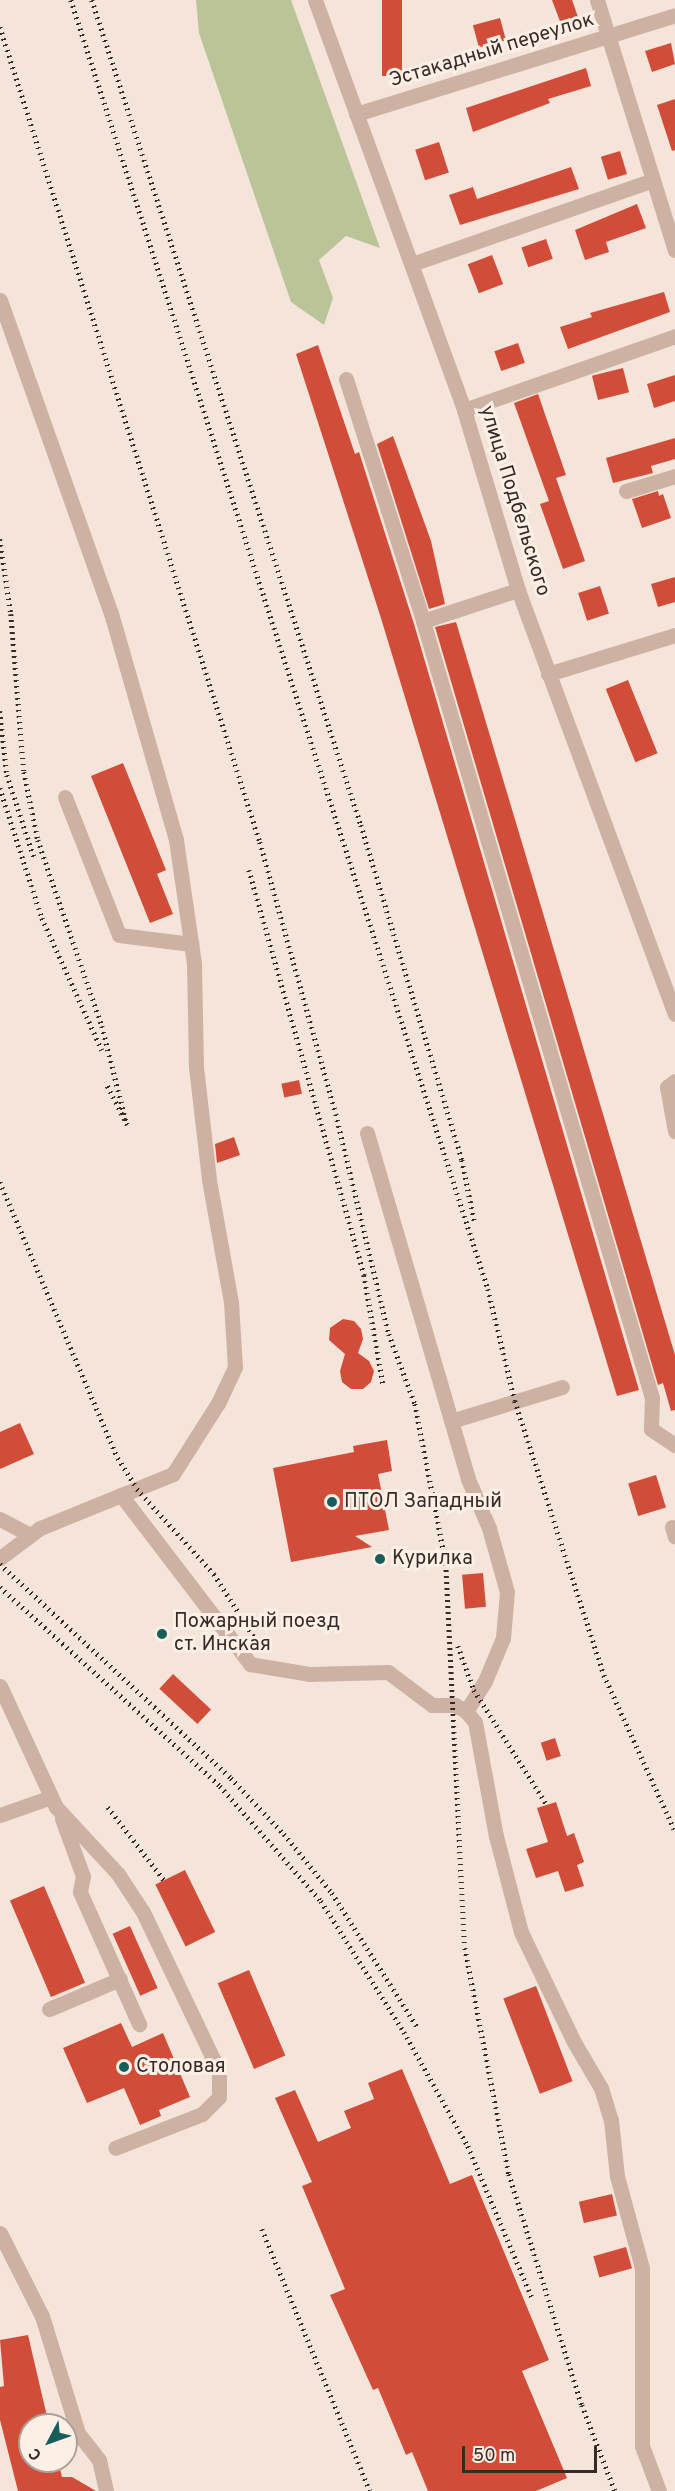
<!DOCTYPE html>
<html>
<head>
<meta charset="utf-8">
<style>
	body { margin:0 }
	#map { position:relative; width:675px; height:2491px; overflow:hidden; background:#f4e4d9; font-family:Overpass,sans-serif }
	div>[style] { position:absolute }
	.green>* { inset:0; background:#bbc498 }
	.building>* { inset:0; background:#d24d39; transform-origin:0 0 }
	.minor>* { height:15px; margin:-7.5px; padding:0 7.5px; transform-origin:7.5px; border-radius:7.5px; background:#cdb2a4 }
	.rail>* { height:4.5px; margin-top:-2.25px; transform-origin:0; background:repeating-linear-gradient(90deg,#382a26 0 1.5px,transparent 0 6px) }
	.dots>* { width:16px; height:16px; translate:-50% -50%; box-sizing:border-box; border:3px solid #fbefe6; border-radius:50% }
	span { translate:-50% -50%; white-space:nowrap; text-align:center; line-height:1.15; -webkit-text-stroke:6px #fbefe6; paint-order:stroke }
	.street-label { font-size:20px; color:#382a26 }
	.poi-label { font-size:20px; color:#382a26 }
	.left { translate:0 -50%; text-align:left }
	.north { position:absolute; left:18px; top:2413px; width:60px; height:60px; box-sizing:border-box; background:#fbefe6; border:2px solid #ada099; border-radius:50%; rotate:229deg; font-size:16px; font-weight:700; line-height:24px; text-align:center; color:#382a26 }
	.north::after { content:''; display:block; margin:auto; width:21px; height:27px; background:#185d5a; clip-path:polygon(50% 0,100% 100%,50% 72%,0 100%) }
	.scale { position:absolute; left:462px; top:2446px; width:135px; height:27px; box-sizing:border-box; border:3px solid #382a26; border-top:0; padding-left:8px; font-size:18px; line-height:21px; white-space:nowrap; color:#382a26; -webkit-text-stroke:4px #fbefe6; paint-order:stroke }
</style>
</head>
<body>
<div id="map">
	<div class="green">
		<i style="clip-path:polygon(196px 0,291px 0,380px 248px,346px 236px,319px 260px,333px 298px,324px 325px,291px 302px,199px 33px)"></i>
	</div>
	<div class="building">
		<i style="left:382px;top:0;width:20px;height:76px"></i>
		<i style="clip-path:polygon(552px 0,572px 0,578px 17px,561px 24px)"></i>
		<i style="left:500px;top:18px;width:23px;height:28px;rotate:75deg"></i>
		<i style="clip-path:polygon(671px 43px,675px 64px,652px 72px,645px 51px)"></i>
		<i style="clip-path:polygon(586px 68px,591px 86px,548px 99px,550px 103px,473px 132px,466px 108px)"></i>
		<i style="clip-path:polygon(675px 99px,675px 150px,672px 151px,657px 105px)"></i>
		<i style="left:439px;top:142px;width:32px;height:25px;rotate:72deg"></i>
		<i style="left:620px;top:151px;width:24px;height:20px;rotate:73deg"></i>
		<i style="clip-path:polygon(571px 167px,579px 189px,460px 225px,449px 195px,473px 187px,477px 199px)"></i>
		<i style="clip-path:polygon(637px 204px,646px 228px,606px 242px,609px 252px,585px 260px,575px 230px)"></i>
		<i style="left:546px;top:239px;width:21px;height:26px;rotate:71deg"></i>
		<i style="left:492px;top:255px;width:31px;height:26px;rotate:69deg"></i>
		<i style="clip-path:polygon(664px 292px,670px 312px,568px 349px,560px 327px,592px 317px,590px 313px)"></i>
		<i style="left:518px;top:343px;width:21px;height:25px;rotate:71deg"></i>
		<i style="clip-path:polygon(318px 345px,355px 454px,359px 452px,414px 624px,639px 1390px,617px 1396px,380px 615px,296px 354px)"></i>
		<i style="left:623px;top:368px;width:25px;height:32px;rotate:76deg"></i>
		<i style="clip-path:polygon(675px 375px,675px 401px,654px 408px,647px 384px)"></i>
		<i style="clip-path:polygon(538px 394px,566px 475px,556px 478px,585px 561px,563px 569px,540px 504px,549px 501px,514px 403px)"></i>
		<i style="clip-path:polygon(393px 436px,431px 541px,445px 604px,429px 609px,377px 444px)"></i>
		<i style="clip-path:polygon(675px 438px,675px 459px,651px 466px,653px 473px,613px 483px,606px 458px)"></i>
		<i style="clip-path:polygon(658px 491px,659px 496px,663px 494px,671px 518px,642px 528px,632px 499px)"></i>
		<i style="clip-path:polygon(675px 577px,675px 602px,658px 607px,651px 584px)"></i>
		<i style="left:600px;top:586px;width:29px;height:23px;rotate:72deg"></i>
		<i style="clip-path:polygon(456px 622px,675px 1355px,675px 1410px,671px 1411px,663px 1383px,658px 1385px,435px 627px)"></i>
		<i style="left:628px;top:680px;width:79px;height:24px;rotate:68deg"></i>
		<i style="clip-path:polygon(123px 763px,166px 870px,157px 874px,173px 914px,150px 923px,91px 776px)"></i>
		<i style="left:299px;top:1080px;width:14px;height:18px;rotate:78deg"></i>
		<i style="clip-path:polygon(234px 1137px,240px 1155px,217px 1163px,215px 1144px)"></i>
		<i style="clip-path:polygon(343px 1319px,354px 1321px,361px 1329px,363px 1339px,358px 1353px,369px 1361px,374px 1371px,371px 1382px,363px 1389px,351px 1389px,342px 1382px,340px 1371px,345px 1354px,329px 1340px,330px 1328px)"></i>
		<i style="clip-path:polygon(20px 1423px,34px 1454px,0 1469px,0 1432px)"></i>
		<i style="clip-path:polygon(387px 1440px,392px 1471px,378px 1474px,389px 1530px,355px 1536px,372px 1547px,291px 1562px,273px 1468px,354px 1452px,353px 1446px)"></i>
		<i style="left:656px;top:1475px;width:34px;height:29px;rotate:73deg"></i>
		<i style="left:483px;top:1573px;width:34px;height:21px;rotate:85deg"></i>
		<i style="left:173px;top:1674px;width:52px;height:20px;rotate:43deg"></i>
		<i style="left:555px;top:1738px;width:19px;height:15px;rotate:72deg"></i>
		<i style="clip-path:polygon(556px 1802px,567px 1836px,574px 1833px,584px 1862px,577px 1865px,584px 1886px,565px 1892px,558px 1871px,536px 1878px,526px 1849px,548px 1842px,537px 1808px)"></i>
		<i style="left:185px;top:1870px;width:69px;height:33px;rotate:64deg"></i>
		<i style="left:44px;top:1886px;width:105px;height:37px;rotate:67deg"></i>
		<i style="left:130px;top:1926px;width:68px;height:19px;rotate:66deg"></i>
		<i style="left:249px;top:1970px;width:93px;height:34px;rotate:67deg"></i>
		<i style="left:536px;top:1986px;width:102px;height:35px;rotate:69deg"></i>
		<i style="clip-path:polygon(121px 2023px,132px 2047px,163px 2033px,190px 2097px,159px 2110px,161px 2116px,140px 2125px,124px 2088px,87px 2103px,63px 2048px)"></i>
		<i style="clip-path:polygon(402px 2069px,450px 2184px,472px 2175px,549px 2360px,522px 2371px,567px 2478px,536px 2491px,428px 2491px,412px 2452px,406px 2455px,378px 2388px,373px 2390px,330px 2295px,345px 2289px,302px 2186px,312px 2182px,275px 2098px,295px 2090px,318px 2142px,351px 2128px,344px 2111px,374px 2099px,368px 2083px)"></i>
		<i style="left:612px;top:2194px;width:22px;height:34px;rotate:77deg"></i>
		<i style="left:626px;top:2247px;width:22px;height:34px;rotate:74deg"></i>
		<i style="clip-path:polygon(28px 2335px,49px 2425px,30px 2425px,30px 2461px,58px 2461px,62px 2477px,72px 2477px,96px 2491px,18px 2491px,0 2420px,0 2387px,4px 2386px,0 2340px)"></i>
	</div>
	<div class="minor">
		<i style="left:315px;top:0;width:436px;rotate:70deg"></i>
		<i style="left:464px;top:410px;width:188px;rotate:73.3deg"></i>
		<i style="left:518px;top:590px;width:452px;rotate:69.7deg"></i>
		<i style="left:597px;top:0;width:262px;rotate:72.7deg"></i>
		<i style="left:356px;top:114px;width:334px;rotate:-17.2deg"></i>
		<i style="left:412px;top:264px;width:255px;rotate:-19.2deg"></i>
		<i style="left:0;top:300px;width:332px;rotate:70.5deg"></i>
		<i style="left:111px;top:613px;width:236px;rotate:74deg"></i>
		<i style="left:176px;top:840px;width:125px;rotate:81.7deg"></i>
		<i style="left:194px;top:964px;width:103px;rotate:88.9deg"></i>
		<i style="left:196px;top:1067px;width:114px;rotate:83.4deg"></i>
		<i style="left:209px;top:1180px;width:124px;rotate:79.8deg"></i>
		<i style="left:231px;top:1302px;width:65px;rotate:86.5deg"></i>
		<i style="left:235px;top:1367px;width:40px;rotate:115deg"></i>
		<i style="left:218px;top:1403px;width:84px;rotate:122.4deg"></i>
		<i style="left:173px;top:1474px;width:144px;rotate:157.9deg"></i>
		<i style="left:40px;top:1528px;width:50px;rotate:143.1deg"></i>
		<i style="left:346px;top:379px;width:254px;rotate:72.3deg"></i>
		<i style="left:423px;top:621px;width:810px;rotate:73.58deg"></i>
		<i style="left:652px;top:1398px;width:31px;rotate:92deg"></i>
		<i style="left:651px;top:1429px;width:29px;rotate:34deg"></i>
		<i style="left:464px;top:410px;width:224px;rotate:-19.3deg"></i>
		<i style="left:626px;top:491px;width:51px;rotate:-17deg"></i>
		<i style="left:423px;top:621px;width:100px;rotate:-18.1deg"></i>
		<i style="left:548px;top:674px;width:133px;rotate:-17.1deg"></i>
		<i style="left:65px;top:797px;width:148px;rotate:68.6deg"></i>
		<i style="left:119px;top:935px;width:73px;rotate:7.1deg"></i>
		<i style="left:675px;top:1081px;width:10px;rotate:143deg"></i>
		<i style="left:667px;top:1087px;width:45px;rotate:79.7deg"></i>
		<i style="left:367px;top:1133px;width:360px;rotate:73.7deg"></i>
		<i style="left:468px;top:1479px;width:53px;rotate:66.8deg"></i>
		<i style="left:489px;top:1528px;width:66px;rotate:74.3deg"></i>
		<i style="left:507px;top:1592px;width:46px;rotate:95deg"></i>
		<i style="left:503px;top:1638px;width:47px;rotate:112.7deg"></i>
		<i style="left:485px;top:1681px;width:36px;rotate:122deg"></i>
		<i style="left:451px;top:1421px;width:116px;rotate:-17deg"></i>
		<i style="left:121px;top:1495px;width:213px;rotate:52.6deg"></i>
		<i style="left:250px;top:1664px;width:61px;rotate:9.5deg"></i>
		<i style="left:310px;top:1674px;width:78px;rotate:-1.5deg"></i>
		<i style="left:388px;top:1672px;width:55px;rotate:36.9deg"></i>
		<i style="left:432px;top:1705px;width:23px"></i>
		<i style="left:455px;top:1705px;width:13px;rotate:29deg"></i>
		<i style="left:466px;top:1711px;width:14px;rotate:51deg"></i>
		<i style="left:475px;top:1722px;width:116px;rotate:79.6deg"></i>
		<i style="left:496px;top:1836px;width:99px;rotate:75.4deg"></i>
		<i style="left:521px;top:1932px;width:122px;rotate:64.3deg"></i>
		<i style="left:574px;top:2042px;width:53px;rotate:59.6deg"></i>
		<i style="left:601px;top:2088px;width:34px;rotate:73deg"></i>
		<i style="left:611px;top:2120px;width:56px;rotate:83.9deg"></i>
		<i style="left:617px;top:2176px;width:95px;rotate:74.8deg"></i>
		<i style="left:642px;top:2268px;width:178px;rotate:90deg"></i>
		<i style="left:642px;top:2446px;width:48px;rotate:69.3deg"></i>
		<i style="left:0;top:1519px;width:34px;rotate:28deg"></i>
		<i style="left:672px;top:1527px;width:10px;rotate:73deg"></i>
		<i style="left:0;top:1686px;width:133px;rotate:65.2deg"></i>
		<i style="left:56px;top:1807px;width:91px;rotate:47.2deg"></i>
		<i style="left:118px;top:1874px;width:45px;rotate:56.7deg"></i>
		<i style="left:143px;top:1912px;width:176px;rotate:64.5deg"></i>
		<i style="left:219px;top:2071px;width:26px;rotate:90deg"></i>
		<i style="left:219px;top:2097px;width:24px;rotate:135deg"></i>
		<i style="left:202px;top:2114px;width:93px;rotate:158.7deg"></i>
		<i style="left:0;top:1815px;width:54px;rotate:-19.4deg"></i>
		<i style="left:62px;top:1819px;width:61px;rotate:69.8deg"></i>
		<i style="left:83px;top:1876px;width:16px;rotate:101deg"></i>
		<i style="left:80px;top:1892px;width:145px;rotate:65.9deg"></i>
		<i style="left:49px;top:2009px;width:77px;rotate:-22.9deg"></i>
		<i style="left:0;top:2233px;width:93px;rotate:63.2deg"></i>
		<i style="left:42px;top:2316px;width:122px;rotate:72.9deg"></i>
		<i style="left:78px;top:2433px;width:34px;rotate:52deg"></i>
		<i style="left:99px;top:2460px;width:32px;rotate:77deg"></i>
	</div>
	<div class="rail">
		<i style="left:71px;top:0;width:1355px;rotate:72.07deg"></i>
		<i style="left:488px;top:1289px;width:115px;rotate:76.4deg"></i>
		<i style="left:515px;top:1401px;width:288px;rotate:72deg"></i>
		<i style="left:604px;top:1675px;width:171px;rotate:65.5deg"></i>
		<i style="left:92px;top:0;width:868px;rotate:71.94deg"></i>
		<i style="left:361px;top:825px;width:350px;rotate:73.2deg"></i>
		<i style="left:462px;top:1160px;width:65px;rotate:78.5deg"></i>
		<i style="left:0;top:27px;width:855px;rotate:72.31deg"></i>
		<i style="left:260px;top:842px;width:282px;rotate:74.4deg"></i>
		<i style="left:336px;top:1114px;width:226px;rotate:76.5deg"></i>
		<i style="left:389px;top:1334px;width:75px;rotate:69.6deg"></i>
		<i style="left:415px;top:1404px;width:163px;rotate:79deg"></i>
		<i style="left:446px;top:1564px;width:384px;rotate:87.2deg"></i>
		<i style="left:465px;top:1948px;width:230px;rotate:79deg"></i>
		<i style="left:509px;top:2174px;width:242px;rotate:72.5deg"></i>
		<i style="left:582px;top:2405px;width:92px;rotate:69deg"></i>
		<i style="left:0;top:539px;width:76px;rotate:81.7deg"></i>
		<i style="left:11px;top:614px;width:159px;rotate:85.3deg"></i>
		<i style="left:24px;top:772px;width:69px;rotate:78.4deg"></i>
		<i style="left:38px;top:840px;width:197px;rotate:71deg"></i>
		<i style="left:102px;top:1026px;width:102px;rotate:75.8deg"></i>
		<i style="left:127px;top:1125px;width:48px;rotate:-117.1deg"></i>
		<i style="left:0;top:711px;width:64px;rotate:83.8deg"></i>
		<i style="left:7px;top:775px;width:86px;rotate:71.8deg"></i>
		<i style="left:0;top:788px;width:137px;rotate:72.1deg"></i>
		<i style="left:42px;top:918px;width:145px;rotate:65.6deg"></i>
		<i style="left:249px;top:870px;width:421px;rotate:74.1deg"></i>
		<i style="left:364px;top:1275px;width:111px;rotate:80.1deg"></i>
		<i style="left:0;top:1182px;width:300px;rotate:66.9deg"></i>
		<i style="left:118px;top:1458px;width:36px;rotate:58deg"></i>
		<i style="left:137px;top:1489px;width:115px;rotate:47.8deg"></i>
		<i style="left:214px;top:1574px;width:78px;rotate:57.5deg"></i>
		<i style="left:0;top:1564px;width:315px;rotate:42.8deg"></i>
		<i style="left:231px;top:1778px;width:77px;rotate:46.6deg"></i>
		<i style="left:284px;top:1834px;width:76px;rotate:50.9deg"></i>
		<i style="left:332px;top:1893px;width:160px;rotate:57.5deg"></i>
		<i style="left:0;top:1587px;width:297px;rotate:42.1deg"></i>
		<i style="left:220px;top:1786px;width:153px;rotate:48.7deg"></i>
		<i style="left:321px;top:1901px;width:155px;rotate:57.6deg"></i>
		<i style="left:404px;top:2032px;width:131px;rotate:60.7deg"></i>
		<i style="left:468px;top:2146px;width:167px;rotate:67.1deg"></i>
		<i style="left:458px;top:1646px;width:47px;rotate:70deg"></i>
		<i style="left:474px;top:1690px;width:136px;rotate:57.6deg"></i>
		<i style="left:108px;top:1807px;width:92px;rotate:52.5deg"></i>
		<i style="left:262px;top:2229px;width:283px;rotate:67.6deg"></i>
	</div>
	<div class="dots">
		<i style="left:332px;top:1502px;background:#185d5a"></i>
		<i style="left:380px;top:1559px;background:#185d5a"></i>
		<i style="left:162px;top:1634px;background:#185d5a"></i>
		<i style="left:124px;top:2067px;background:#185d5a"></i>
	</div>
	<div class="street-label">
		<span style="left:492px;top:51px;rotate:-17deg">Эстакадный переулок</span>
		<span style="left:514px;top:501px;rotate:73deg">улица Подбельского</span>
	</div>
	<div class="poi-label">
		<span class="left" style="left:344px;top:1502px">ПТОЛ Западный</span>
		<span class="left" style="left:392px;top:1559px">Курилка</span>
		<span class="left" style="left:174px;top:1634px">Пожарный поезд<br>ст. Инская</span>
		<span class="left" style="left:136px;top:2067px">Столовая</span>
	</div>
	<div class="north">С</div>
	<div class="scale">50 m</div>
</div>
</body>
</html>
